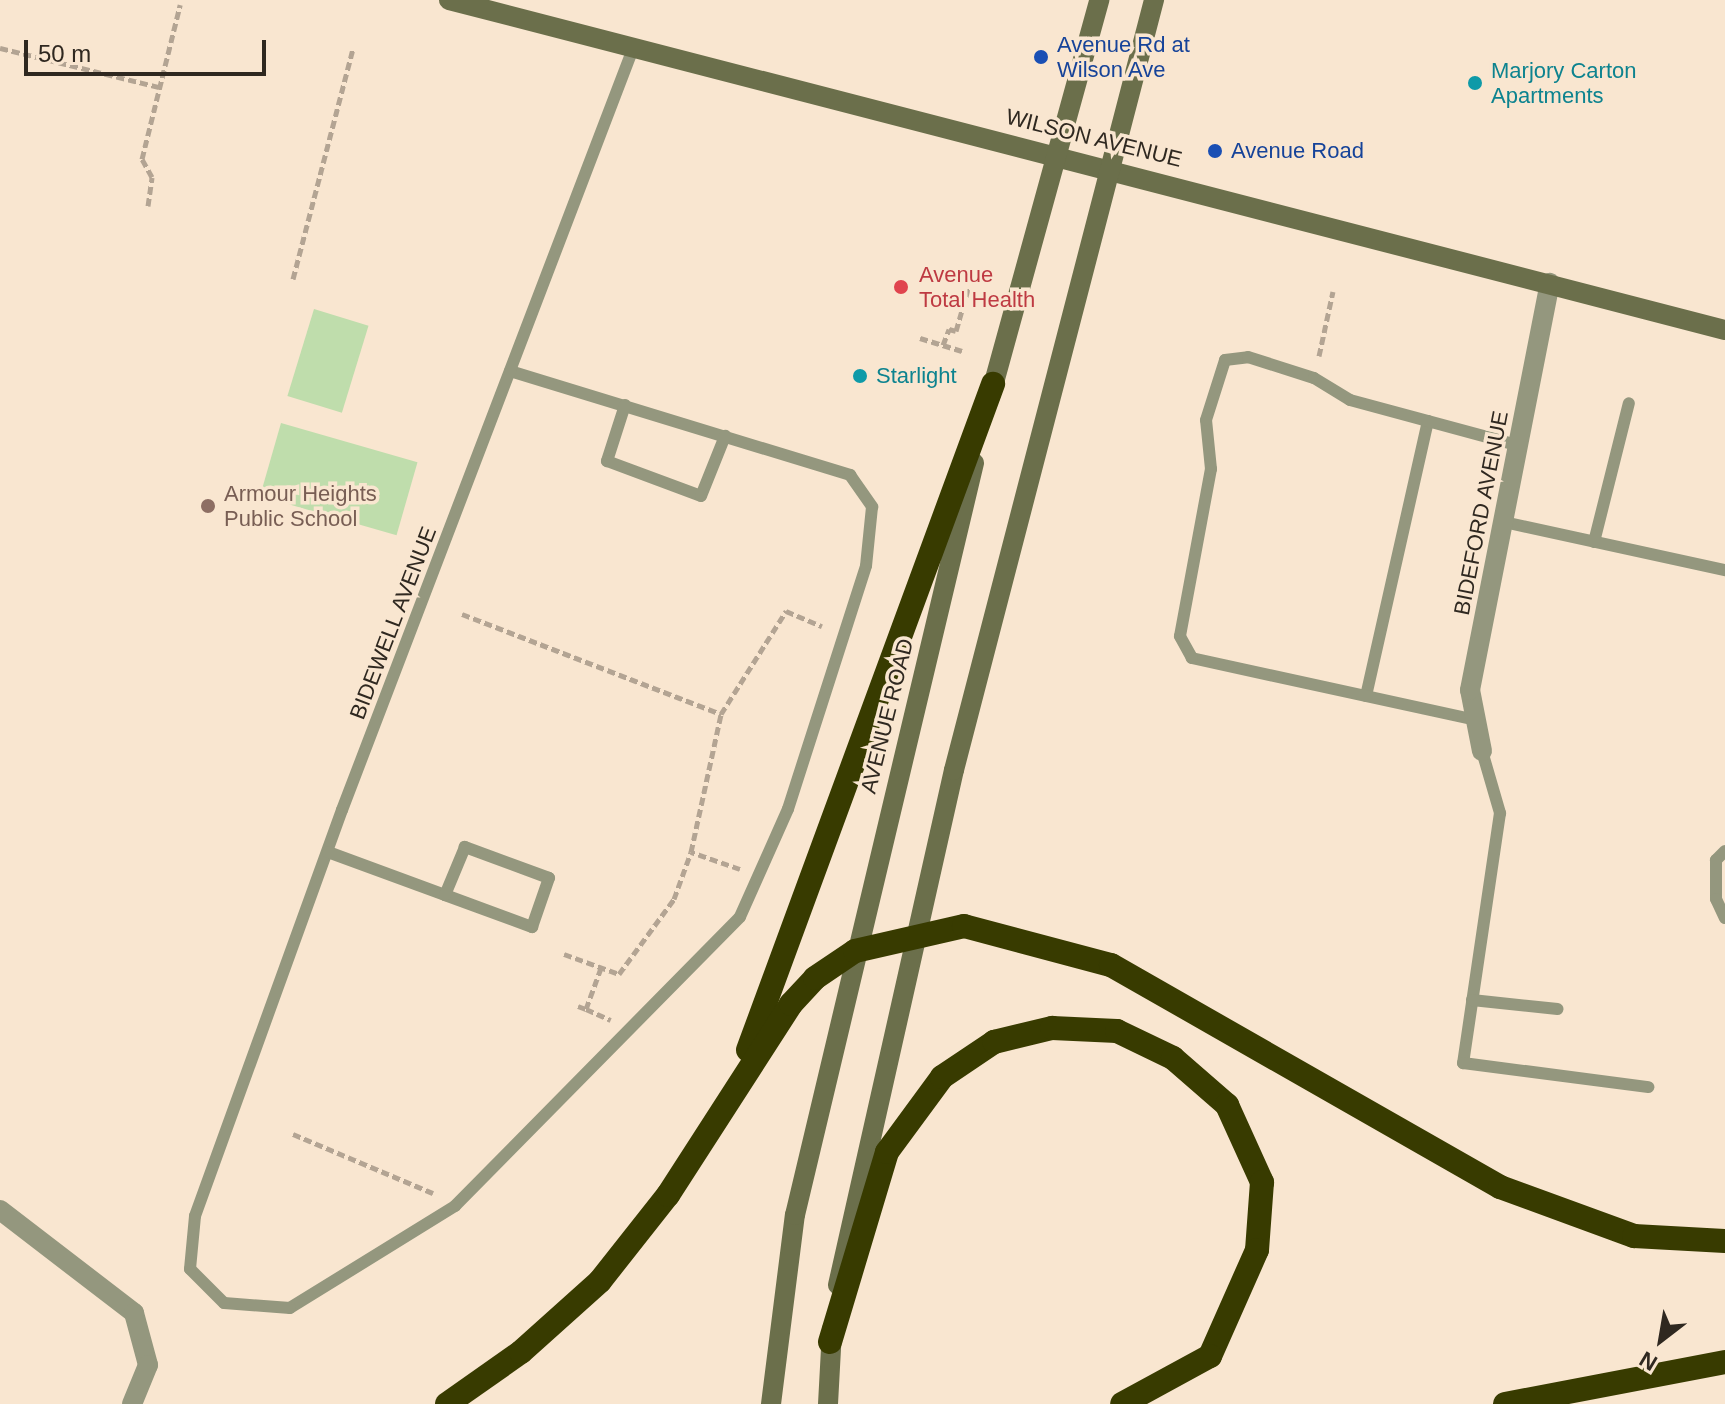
<!DOCTYPE html>
<html>
<head>
<meta charset="utf-8">
<style>
	body { margin:0 }
	#map { position:relative; width:1725px; height:1404px; overflow:hidden; background:#f9e6d0; font-family:Helvetica,sans-serif }
	div>[style] { position:absolute }
	.green>* { inset:0; background:#bfddac; transform-origin:0 0 }
	.path>* { height:5px; margin-top:-2.5px; transform-origin:0; background:repeating-linear-gradient(90deg,#b3a493 0 8px,transparent 0 12px) }
	.lane>* { height:12px; margin:-6px; padding:0 6px; transform-origin:6px; border-radius:6px; background:#94977e }
	.street>* { height:20px; margin:-10px; padding:0 10px; transform-origin:10px; border-radius:10px; background:#94977e }
	.secondary>* { height:20px; margin:-10px; padding:0 10px; transform-origin:10px; border-radius:10px; background:#6b6f4b }
	.highway>* { height:24px; margin:-12px; padding:0 12px; transform-origin:12px; border-radius:12px; background:#383b00 }
	.dots>* { width:22px; height:22px; translate:-50% -50%; box-sizing:border-box; border:4px solid #f9e6d0; border-radius:50% }
	span { translate:-50% -50%; white-space:nowrap; text-align:center; line-height:1.15; -webkit-text-stroke:7px #f9e6d0; paint-order:stroke }
	.transit-label { font-size:22px; color:#164399 }
	.left { translate:0 -50%; text-align:left }
	.culture-label { font-size:22px; color:#0d838f }
	.street-label { font-size:22px; color:#2f2820 }
	.health-label { font-size:22px; color:#be3a42 }
	.education-label { font-size:22px; color:#785e54 }
	.north { position:absolute; left:1621px; top:1300px; width:80px; height:80px; -webkit-text-stroke:6px #f9e6d0; paint-order:stroke; rotate:211deg; font-size:22px; font-weight:700; line-height:32px; text-align:center; color:#2f2820 }
	.north::after { content:''; display:block; margin:auto; width:28px; height:36px; background:#2f2820; clip-path:polygon(50% 0,100% 100%,50% 72%,0 100%) }
	.scale { position:absolute; left:24px; top:40px; width:242px; height:36px; box-sizing:border-box; border:4px solid #2f2820; border-top:0; padding-left:10px; font-size:24px; line-height:28px; white-space:nowrap; color:#2f2820; -webkit-text-stroke:6px #f9e6d0; paint-order:stroke }
</style>
</head>
<body>
<div id="map">
	<div class="green">
		<i style="left:314px;top:309px;width:57px;height:91px;rotate:17deg"></i>
		<i style="left:281px;top:423px;width:142px;height:76px;rotate:16deg"></i>
	</div>
	<div class="path">
		<i style="left:0;top:48px;width:164px;rotate:13.8deg"></i>
		<i style="left:148px;top:206px;width:29px;rotate:-82deg"></i>
		<i style="left:152px;top:177px;width:21px;rotate:-119deg"></i>
		<i style="left:142px;top:159px;width:159px;rotate:-76.1deg"></i>
		<i style="left:293px;top:279px;width:239px;rotate:-75.4deg"></i>
		<i style="left:920px;top:338px;width:44px;rotate:17.2deg"></i>
		<i style="left:943px;top:345px;width:17px;rotate:-69deg"></i>
		<i style="left:949px;top:329px;width:7px;rotate:16deg"></i>
		<i style="left:956px;top:331px;width:47px;rotate:-73.9deg"></i>
		<i style="left:1319px;top:356px;width:66px;rotate:-77.8deg"></i>
		<i style="left:462px;top:614px;width:278px;rotate:21.1deg"></i>
		<i style="left:740px;top:869px;width:52px;rotate:-160.9deg"></i>
		<i style="left:691px;top:852px;width:141px;rotate:-77.7deg"></i>
		<i style="left:721px;top:714px;width:122px;rotate:-57.7deg"></i>
		<i style="left:786px;top:611px;width:39px;rotate:23deg"></i>
		<i style="left:564px;top:954px;width:59px;rotate:20deg"></i>
		<i style="left:619px;top:974px;width:93px;rotate:-53.7deg"></i>
		<i style="left:674px;top:899px;width:50px;rotate:-70.1deg"></i>
		<i style="left:578px;top:1006px;width:9px;rotate:21deg"></i>
		<i style="left:586px;top:1009px;width:44px;rotate:-69.9deg"></i>
		<i style="left:586px;top:1009px;width:27px;rotate:24deg"></i>
		<i style="left:293px;top:1134px;width:152px;rotate:22.9deg"></i>
	</div>
	<div class="lane">
		<i style="left:510px;top:371px;width:356px;rotate:17deg"></i>
		<i style="left:850px;top:475px;width:39px;rotate:55deg"></i>
		<i style="left:872px;top:507px;width:59px;rotate:95.8deg"></i>
		<i style="left:866px;top:566px;width:255px;rotate:107.8deg"></i>
		<i style="left:788px;top:809px;width:118px;rotate:114deg"></i>
		<i style="left:740px;top:917px;width:406px;rotate:134.6deg"></i>
		<i style="left:455px;top:1206px;width:194px;rotate:148.3deg"></i>
		<i style="left:290px;top:1308px;width:66px;rotate:-175.7deg"></i>
		<i style="left:224px;top:1303px;width:48px;rotate:-135deg"></i>
		<i style="left:190px;top:1269px;width:53px;rotate:-84.6deg"></i>
		<i style="left:195px;top:1216px;width:432px;rotate:-70.1deg"></i>
		<i style="left:342px;top:810px;width:818px;rotate:-69.08deg"></i>
		<i style="left:625px;top:405px;width:59px;rotate:107.8deg"></i>
		<i style="left:607px;top:461px;width:100px;rotate:20.4deg"></i>
		<i style="left:701px;top:496px;width:65px;rotate:-68.2deg"></i>
		<i style="left:1504px;top:522px;width:226px;rotate:12.3deg"></i>
		<i style="left:1594px;top:542px;width:143px;rotate:-75.9deg"></i>
		<i style="left:1366px;top:696px;width:282px;rotate:-77.3deg"></i>
		<i style="left:1476px;top:720px;width:291px;rotate:-167.7deg"></i>
		<i style="left:1192px;top:658px;width:25px;rotate:-119deg"></i>
		<i style="left:1180px;top:636px;width:170px;rotate:-79.5deg"></i>
		<i style="left:1211px;top:469px;width:49px;rotate:-95.8deg"></i>
		<i style="left:1206px;top:420px;width:63px;rotate:-72.4deg"></i>
		<i style="left:1225px;top:360px;width:23px;rotate:-7deg"></i>
		<i style="left:1248px;top:357px;width:69px;rotate:17.7deg"></i>
		<i style="left:1314px;top:378px;width:42px;rotate:31.4deg"></i>
		<i style="left:1350px;top:400px;width:176px;rotate:15.1deg"></i>
		<i style="left:1482px;top:751px;width:65px;rotate:73.8deg"></i>
		<i style="left:1500px;top:813px;width:253px;rotate:98.4deg"></i>
		<i style="left:1463px;top:1063px;width:187px;rotate:7.4deg"></i>
		<i style="left:1725px;top:851px;width:13px;rotate:135deg"></i>
		<i style="left:1716px;top:860px;width:39px;rotate:90deg"></i>
		<i style="left:1716px;top:899px;width:21px;rotate:65deg"></i>
		<i style="left:328px;top:852px;width:125px;rotate:20.2deg"></i>
		<i style="left:445px;top:895px;width:93px;rotate:20.2deg"></i>
		<i style="left:532px;top:927px;width:52px;rotate:-70.9deg"></i>
		<i style="left:549px;top:878px;width:90px;rotate:-159.7deg"></i>
		<i style="left:465px;top:847px;width:52px;rotate:112.6deg"></i>
		<i style="left:1472px;top:1000px;width:86px;rotate:6deg"></i>
	</div>
	<div class="street">
		<i style="left:1482px;top:751px;width:62px;rotate:-101.1deg"></i>
		<i style="left:1470px;top:690px;width:415px;rotate:-78.9deg"></i>
		<i style="left:0;top:1210px;width:169px;rotate:37.5deg"></i>
		<i style="left:134px;top:1313px;width:54px;rotate:74.9deg"></i>
		<i style="left:148px;top:1365px;width:42px;rotate:112.3deg"></i>
	</div>
	<div class="secondary">
		<i style="left:449px;top:0;width:1318px;rotate:14.5deg"></i>
		<i style="left:990px;top:397px;width:412px;rotate:-74.6deg"></i>
		<i style="left:838px;top:1285px;width:528px;rotate:-77.31deg"></i>
		<i style="left:954px;top:770px;width:796px;rotate:-75.44deg"></i>
		<i style="left:771px;top:1404px;width:191px;rotate:-82.8deg"></i>
		<i style="left:795px;top:1215px;width:773px;rotate:-76.61deg"></i>
		<i style="left:828px;top:1404px;width:75px;rotate:-86.9deg"></i>
	</div>
	<div class="highway">
		<i style="left:748px;top:1050px;width:710px;rotate:-69.8deg"></i>
		<i style="left:830px;top:1342px;width:198px;rotate:-73.3deg"></i>
		<i style="left:887px;top:1152px;width:93px;rotate:-53.7deg"></i>
		<i style="left:942px;top:1077px;width:63px;rotate:-33.9deg"></i>
		<i style="left:994px;top:1042px;width:60px;rotate:-13.6deg"></i>
		<i style="left:1052px;top:1028px;width:65px;rotate:2.6deg"></i>
		<i style="left:1117px;top:1031px;width:62px;rotate:25.7deg"></i>
		<i style="left:1173px;top:1058px;width:72px;rotate:41deg"></i>
		<i style="left:1227px;top:1105px;width:85px;rotate:65.6deg"></i>
		<i style="left:1262px;top:1182px;width:68px;rotate:94.2deg"></i>
		<i style="left:1257px;top:1250px;width:116px;rotate:113.9deg"></i>
		<i style="left:1210px;top:1356px;width:100px;rotate:151.4deg"></i>
		<i style="left:447px;top:1404px;width:90px;rotate:-35.1deg"></i>
		<i style="left:521px;top:1352px;width:106px;rotate:-41.9deg"></i>
		<i style="left:600px;top:1281px;width:110px;rotate:-51.7deg"></i>
		<i style="left:668px;top:1195px;width:227px;rotate:-57.2deg"></i>
		<i style="left:791px;top:1004px;width:35px;rotate:-47deg"></i>
		<i style="left:815px;top:978px;width:48px;rotate:-34deg"></i>
		<i style="left:855px;top:951px;width:112px;rotate:-12.9deg"></i>
		<i style="left:964px;top:926px;width:152px;rotate:14.9deg"></i>
		<i style="left:1111px;top:965px;width:448px;rotate:29.7deg"></i>
		<i style="left:1500px;top:1187px;width:143px;rotate:20.1deg"></i>
		<i style="left:1634px;top:1236px;width:91px;rotate:3.1deg"></i>
		<i style="left:1505px;top:1404px;width:224px;rotate:-10.8deg"></i>
	</div>
	<div class="dots">
		<i style="left:1041px;top:57px;background:#1a4fb4"></i>
		<i style="left:1475px;top:83px;background:#0f9aa8"></i>
		<i style="left:1215px;top:151px;background:#1a4fb4"></i>
		<i style="left:901px;top:287px;background:#e0444e"></i>
		<i style="left:860px;top:376px;background:#0f9aa8"></i>
		<i style="left:208px;top:506px;background:#8d6e63"></i>
	</div>
	<div class="transit-label">
		<span class="left" style="left:1057px;top:57px">Avenue Rd at<br>Wilson Ave</span>
		<span class="left" style="left:1231px;top:151px">Avenue Road</span>
	</div>
	<div class="culture-label">
		<span class="left" style="left:1491px;top:83px">Marjory Carton<br>Apartments</span>
		<span class="left" style="left:876px;top:376px">Starlight</span>
	</div>
	<div class="street-label">
		<span style="left:1094px;top:138px;rotate:14deg">WILSON AVENUE</span>
		<span style="left:1481px;top:513px;rotate:-79deg">BIDEFORD AVENUE</span>
		<span style="left:393px;top:623px;rotate:-69deg">BIDEWELL AVENUE</span>
		<span style="left:887px;top:716px;rotate:-76deg">AVENUE ROAD</span>
	</div>
	<div class="health-label">
		<span class="left" style="left:919px;top:287px">Avenue<br>Total Health</span>
	</div>
	<div class="education-label">
		<span class="left" style="left:224px;top:506px">Armour Heights<br>Public School</span>
	</div>
	<div class="north">N</div>
	<div class="scale">50 m</div>
</div>
</body>
</html>
